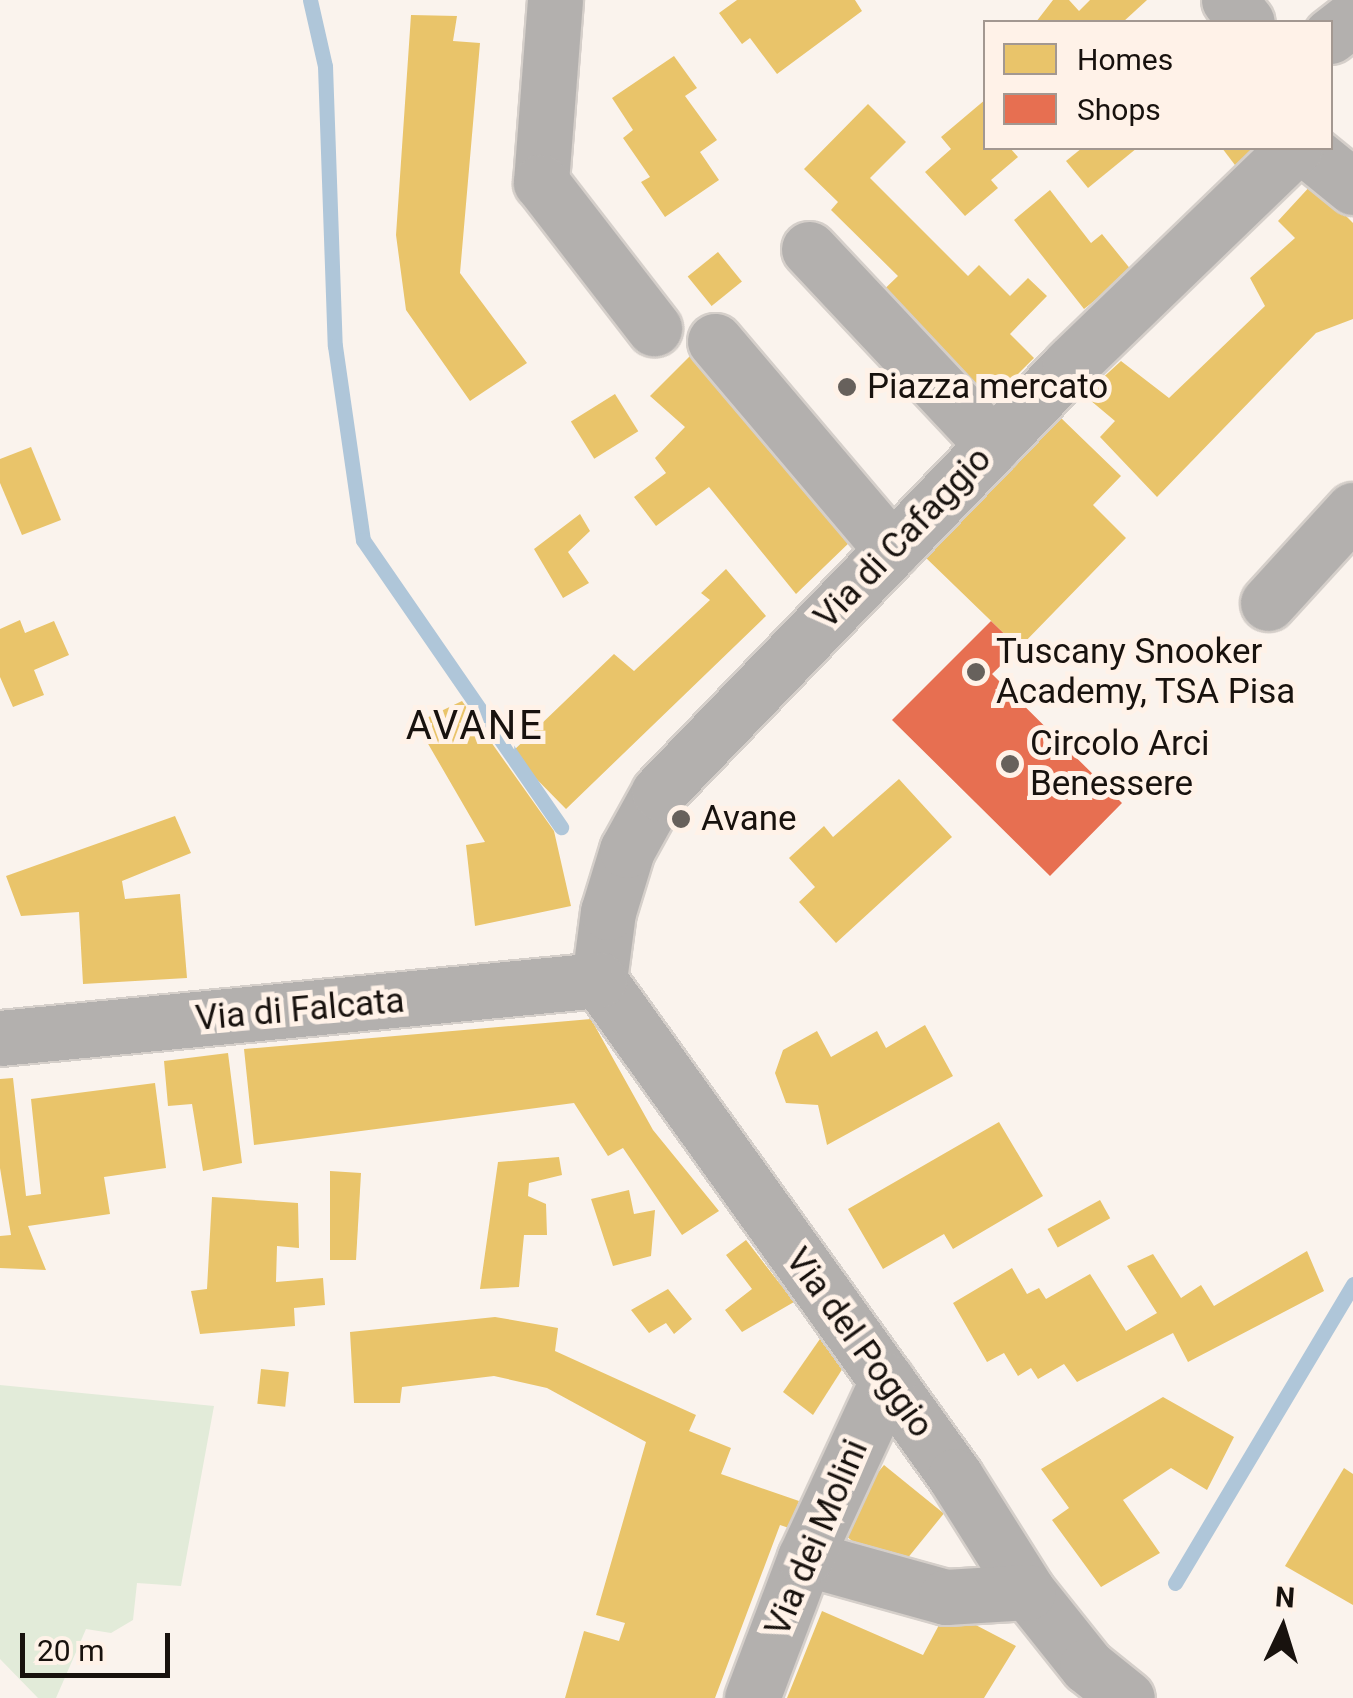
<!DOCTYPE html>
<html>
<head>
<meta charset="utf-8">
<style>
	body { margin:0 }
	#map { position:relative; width:1353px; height:1698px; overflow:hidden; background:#faf3ed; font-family:Roboto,sans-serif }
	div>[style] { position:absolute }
	.green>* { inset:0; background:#e2ebd9 }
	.homes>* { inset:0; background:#e9c46a; transform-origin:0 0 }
	.shops>* { inset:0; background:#e76f51 }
	.stream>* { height:15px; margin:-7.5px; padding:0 7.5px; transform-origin:7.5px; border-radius:7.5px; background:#afc6d9 }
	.roads { filter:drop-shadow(2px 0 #d5cfca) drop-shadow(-2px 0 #d5cfca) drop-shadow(0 2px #d5cfca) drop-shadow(0 -2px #d5cfca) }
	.minor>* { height:55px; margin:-27.5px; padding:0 27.5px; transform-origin:27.5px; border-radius:27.5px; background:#b3b0ae }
	.dots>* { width:28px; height:28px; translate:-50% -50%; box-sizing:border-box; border:5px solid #fff2e8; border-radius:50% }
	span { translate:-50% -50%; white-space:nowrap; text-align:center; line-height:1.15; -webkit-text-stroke:10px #fff2e8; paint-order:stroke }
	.poi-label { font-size:35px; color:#18120e }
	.left { translate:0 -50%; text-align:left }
	.street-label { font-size:35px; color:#18120e }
	.quarter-label { font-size:40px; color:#18120e; letter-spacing:2.5px }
	.legend { position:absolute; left:983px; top:20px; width:350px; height:130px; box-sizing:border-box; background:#fff2e8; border:2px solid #a39891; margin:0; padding:12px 18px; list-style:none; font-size:30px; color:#18120e }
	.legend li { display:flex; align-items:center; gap:20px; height:50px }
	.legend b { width:50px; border:2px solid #a39891 }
	.north { position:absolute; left:1233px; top:1578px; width:100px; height:100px; -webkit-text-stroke:8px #fff2e8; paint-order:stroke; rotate:4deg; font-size:28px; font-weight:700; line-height:40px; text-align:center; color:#18120e }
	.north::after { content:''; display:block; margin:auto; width:35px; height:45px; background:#18120e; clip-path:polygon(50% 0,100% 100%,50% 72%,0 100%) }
	.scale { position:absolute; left:20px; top:1633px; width:150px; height:45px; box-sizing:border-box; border:5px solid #18120e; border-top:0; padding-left:12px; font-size:30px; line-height:35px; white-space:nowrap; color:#18120e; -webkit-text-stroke:8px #fff2e8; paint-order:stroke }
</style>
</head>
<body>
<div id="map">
	<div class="green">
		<i style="clip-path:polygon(0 1385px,214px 1406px,181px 1586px,137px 1583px,133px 1620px,111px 1633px,86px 1629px,56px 1698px,38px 1698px,0 1659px)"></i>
	</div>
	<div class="homes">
		<i style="clip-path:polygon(737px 0,855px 0,862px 11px,777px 74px,750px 38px,742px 44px,719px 13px)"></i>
		<i style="clip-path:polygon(1053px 0,1069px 0,1079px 11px,1090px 0,1147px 0,1123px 22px,1036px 22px)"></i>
		<i style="clip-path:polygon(411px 15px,457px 16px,453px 41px,480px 43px,460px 273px,527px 363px,470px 401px,406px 310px,396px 235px)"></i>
		<i style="clip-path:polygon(674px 56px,697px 88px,685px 96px,717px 140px,700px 152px,719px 180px,665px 217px,641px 182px,650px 177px,623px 138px,633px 130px,612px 98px)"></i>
		<i style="clip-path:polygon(986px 99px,986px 148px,1010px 148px,1018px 157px,991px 180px,998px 188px,965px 216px,925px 172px,951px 149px,941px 137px)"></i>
		<i style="clip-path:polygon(868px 104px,906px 142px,870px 178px,968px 276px,979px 265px,1010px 296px,1028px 278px,1047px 296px,1010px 334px,1034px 358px,980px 412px,870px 303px,898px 276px,831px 210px,838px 202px,804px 169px)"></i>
		<i style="clip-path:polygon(1082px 148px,1137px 148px,1088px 188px,1066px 161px)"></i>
		<i style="clip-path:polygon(1222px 148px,1261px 148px,1238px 169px)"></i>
		<i style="clip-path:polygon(1313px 183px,1353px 223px,1353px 319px,1316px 333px,1157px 497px,1100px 437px,1115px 421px,1084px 395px,1121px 361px,1169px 398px,1265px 306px,1250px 278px,1295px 238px,1278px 221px)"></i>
		<i style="clip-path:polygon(1050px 190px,1091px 243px,1102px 234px,1132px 271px,1084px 309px,1014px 220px)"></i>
		<i style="left:718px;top:252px;width:38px;height:39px;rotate:51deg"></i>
		<i style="clip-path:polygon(691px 355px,722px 381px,853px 539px,796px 594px,709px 487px,656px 526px,634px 497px,666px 473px,655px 458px,685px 427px,650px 396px)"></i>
		<i style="left:615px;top:394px;width:44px;height:52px;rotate:58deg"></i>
		<i style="clip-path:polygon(1060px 417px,1121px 476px,1093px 505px,1126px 538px,1019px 648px,924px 556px)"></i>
		<i style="clip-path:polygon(31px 447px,61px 520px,22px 535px,0 483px,0 459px)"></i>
		<i style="clip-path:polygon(580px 514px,590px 531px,568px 552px,589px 583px,563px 598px,534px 549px)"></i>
		<i style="clip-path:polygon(726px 569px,766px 616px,566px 809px,511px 753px,614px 654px,634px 671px,710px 600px,701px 593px)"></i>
		<i style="clip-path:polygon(20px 620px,25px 633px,54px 621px,69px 655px,34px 670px,44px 695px,13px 707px,0 677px,0 629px)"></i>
		<i style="clip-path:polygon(462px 701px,554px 831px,571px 906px,475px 926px,466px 845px,485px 842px,416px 723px)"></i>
		<i style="clip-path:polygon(899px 779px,952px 837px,836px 943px,799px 902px,815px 887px,789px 858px,824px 826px,833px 837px)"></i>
		<i style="clip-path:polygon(175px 816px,191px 853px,122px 881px,125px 899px,180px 894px,187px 978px,83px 984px,79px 912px,21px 916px,6px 876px)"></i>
		<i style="clip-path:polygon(591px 1019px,653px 1130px,719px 1211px,682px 1235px,623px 1148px,608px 1156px,574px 1103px,254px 1145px,244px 1049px)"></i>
		<i style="clip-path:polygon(925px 1025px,953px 1076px,827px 1145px,818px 1105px,786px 1103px,775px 1073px,783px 1050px,817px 1031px,831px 1057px,877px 1031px,886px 1048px)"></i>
		<i style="clip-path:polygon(228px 1053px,242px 1163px,203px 1171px,192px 1104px,168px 1106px,164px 1061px)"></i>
		<i style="clip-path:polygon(13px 1078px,26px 1196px,41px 1194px,31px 1099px,155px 1083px,166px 1168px,104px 1177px,110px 1214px,28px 1226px,46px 1270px,0 1268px,0 1236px,11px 1235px,0 1168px,0 1079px)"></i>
		<i style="clip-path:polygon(999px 1122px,1043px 1196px,953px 1249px,944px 1234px,883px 1269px,848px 1209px)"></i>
		<i style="clip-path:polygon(559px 1157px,562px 1175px,529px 1183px,528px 1196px,546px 1204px,547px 1235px,524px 1235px,519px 1287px,480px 1289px,498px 1162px)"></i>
		<i style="clip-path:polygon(330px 1171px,361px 1173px,356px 1260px,330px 1260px)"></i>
		<i style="clip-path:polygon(629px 1190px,634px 1214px,655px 1210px,651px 1256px,613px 1266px,591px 1199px)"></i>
		<i style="clip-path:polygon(212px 1197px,298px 1203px,299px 1248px,277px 1246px,276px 1282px,323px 1278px,325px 1305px,294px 1308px,295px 1326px,200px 1334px,191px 1291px,207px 1289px)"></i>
		<i style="left:1100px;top:1200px;width:21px;height:60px;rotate:61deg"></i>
		<i style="clip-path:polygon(746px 1240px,794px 1302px,742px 1332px,725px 1310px,752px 1289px,726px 1255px)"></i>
		<i style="clip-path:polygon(1307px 1251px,1324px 1291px,1188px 1362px,1173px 1333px,1077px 1382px,1064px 1364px,1038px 1379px,1031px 1368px,1018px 1376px,1004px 1353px,987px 1362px,953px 1303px,1012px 1268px,1027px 1294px,1039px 1288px,1046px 1299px,1090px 1274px,1126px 1331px,1157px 1313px,1127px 1266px,1153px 1254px,1181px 1298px,1201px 1285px,1214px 1306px)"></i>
		<i style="clip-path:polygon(668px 1289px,692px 1319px,674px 1334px,666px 1323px,649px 1333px,631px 1310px)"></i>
		<i style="clip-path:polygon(495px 1317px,558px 1328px,555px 1351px,696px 1415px,689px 1431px,731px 1448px,721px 1474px,799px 1501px,789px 1528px,780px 1525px,715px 1698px,565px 1698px,584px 1631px,619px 1641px,625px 1623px,596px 1615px,646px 1442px,547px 1388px,494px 1376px,402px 1387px,400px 1403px,354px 1403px,350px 1332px)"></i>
		<i style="clip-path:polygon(822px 1336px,843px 1368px,813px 1415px,783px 1392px)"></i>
		<i style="left:261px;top:1369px;width:28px;height:35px;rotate:6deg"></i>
		<i style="clip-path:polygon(1163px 1397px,1234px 1437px,1207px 1490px,1171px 1468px,1123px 1500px,1160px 1553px,1101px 1587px,1052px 1520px,1069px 1508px,1041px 1469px)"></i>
		<i style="left:884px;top:1465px;width:77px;height:79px;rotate:39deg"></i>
		<i style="clip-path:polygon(1344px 1468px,1353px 1474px,1353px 1605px,1285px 1566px)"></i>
		<i style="clip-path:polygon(947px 1610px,1016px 1646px,984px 1698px,787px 1698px,822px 1611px,923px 1655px)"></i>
	</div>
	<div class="shops">
		<i style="clip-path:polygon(991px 621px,1019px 648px,992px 674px,1122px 803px,1050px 876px,892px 720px)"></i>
	</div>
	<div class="stream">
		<i style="left:310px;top:0;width:68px;rotate:77.2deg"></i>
		<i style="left:325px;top:66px;width:280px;rotate:88deg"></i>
		<i style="left:335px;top:346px;width:196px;rotate:81.8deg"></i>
		<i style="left:363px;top:540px;width:349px;rotate:55.4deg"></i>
		<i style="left:1175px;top:1583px;width:348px;rotate:-59.2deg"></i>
	</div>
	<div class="roads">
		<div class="minor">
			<i style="left:555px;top:0;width:183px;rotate:94.4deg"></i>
			<i style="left:541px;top:182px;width:185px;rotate:52.3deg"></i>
			<i style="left:1229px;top:0;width:28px;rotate:51deg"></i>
			<i style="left:1330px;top:36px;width:29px;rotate:-38deg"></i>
			<i style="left:1305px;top:148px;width:62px;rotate:39.1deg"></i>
			<i style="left:809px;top:249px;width:269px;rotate:46.8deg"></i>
			<i style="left:715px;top:341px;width:274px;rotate:49.7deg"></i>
			<i style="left:1268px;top:603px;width:126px;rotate:-47.6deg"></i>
			<i style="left:599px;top:980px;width:69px;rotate:-82.5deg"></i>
			<i style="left:608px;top:912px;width:65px;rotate:-73deg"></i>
			<i style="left:627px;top:850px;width:66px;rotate:-61.1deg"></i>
			<i style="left:659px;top:792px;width:593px;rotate:-46.09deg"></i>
			<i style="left:1070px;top:365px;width:313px;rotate:-44deg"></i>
			<i style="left:599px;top:980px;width:611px;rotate:54.33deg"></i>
			<i style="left:955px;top:1476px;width:137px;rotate:57.8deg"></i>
			<i style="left:1028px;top:1592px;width:95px;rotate:51.4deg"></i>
			<i style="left:1087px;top:1666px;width:51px;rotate:38.7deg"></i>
			<i style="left:0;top:1038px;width:602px;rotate:-5.53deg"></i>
			<i style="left:805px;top:1558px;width:146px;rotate:15.5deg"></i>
			<i style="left:946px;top:1597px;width:82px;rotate:-3.5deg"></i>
			<i style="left:752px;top:1698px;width:150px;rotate:-69.3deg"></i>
			<i style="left:805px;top:1558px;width:195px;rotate:-65.1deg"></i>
		</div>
	</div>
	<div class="dots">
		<i style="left:847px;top:387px;background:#67615c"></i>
		<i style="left:976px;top:672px;background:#67615c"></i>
		<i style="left:1010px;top:764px;background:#67615c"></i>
		<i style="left:681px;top:819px;background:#67615c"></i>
	</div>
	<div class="poi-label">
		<span class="left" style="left:867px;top:387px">Piazza mercato</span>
		<span class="left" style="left:996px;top:672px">Tuscany Snooker<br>Academy, TSA Pisa</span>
		<span class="left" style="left:1030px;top:764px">Circolo Arci<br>Benessere</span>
		<span class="left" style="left:701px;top:819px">Avane</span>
	</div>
	<div class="street-label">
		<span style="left:903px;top:538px;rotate:-46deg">Via di Cafaggio</span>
		<span style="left:300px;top:1010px;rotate:-5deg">Via di Falcata</span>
		<span style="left:859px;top:1343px;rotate:54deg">Via del Poggio</span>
		<span style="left:817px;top:1538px;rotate:-67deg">Via dei Molini</span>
	</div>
	<div class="quarter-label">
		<span style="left:475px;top:726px">AVANE</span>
	</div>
	<ul class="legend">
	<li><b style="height:28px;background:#e9c46a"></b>Homes</li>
	<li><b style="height:28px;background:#e76f51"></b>Shops</li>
	</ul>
	<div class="north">N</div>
	<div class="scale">20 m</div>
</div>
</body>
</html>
